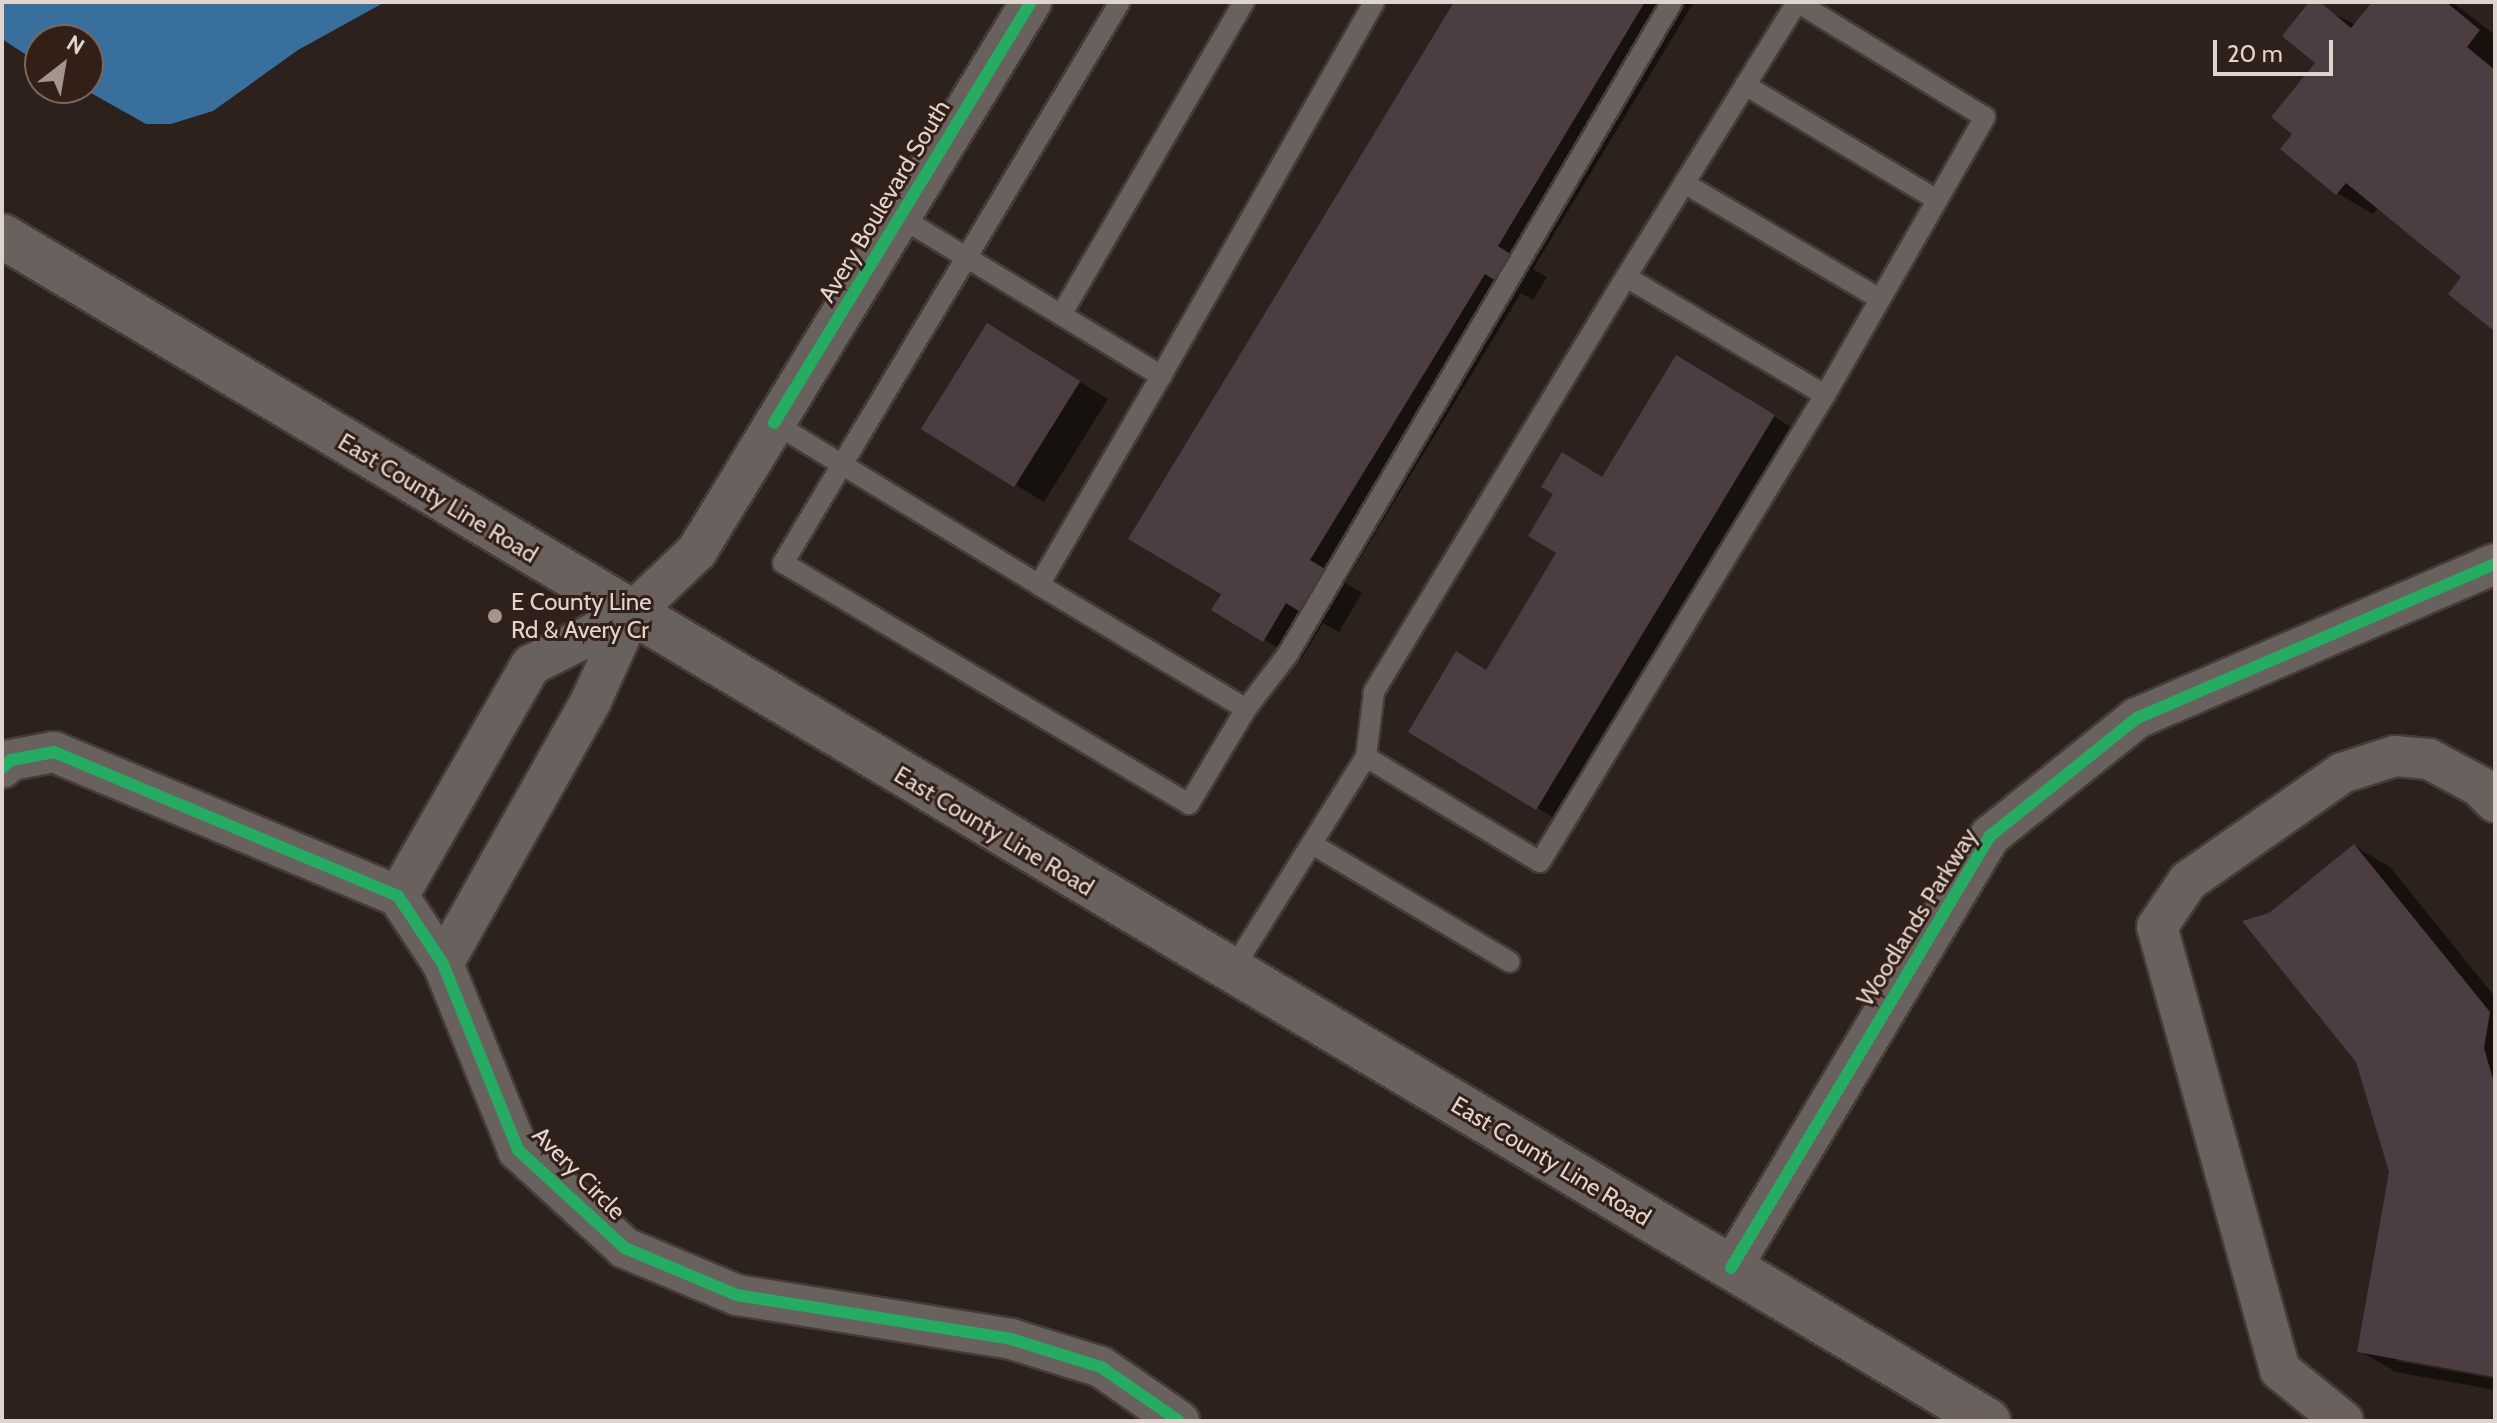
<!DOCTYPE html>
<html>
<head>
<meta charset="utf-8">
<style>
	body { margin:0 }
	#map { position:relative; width:2497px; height:1423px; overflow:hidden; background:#2c211c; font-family:Cabin,sans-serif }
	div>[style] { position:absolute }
	.water>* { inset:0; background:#386f9d }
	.shadow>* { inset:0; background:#0007 }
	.building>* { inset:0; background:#4c3d42; transform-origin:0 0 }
	.roads { filter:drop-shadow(2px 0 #453b38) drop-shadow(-2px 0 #453b38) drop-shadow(0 2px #453b38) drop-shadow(0 -2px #453b38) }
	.lane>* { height:20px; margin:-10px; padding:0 10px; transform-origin:10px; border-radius:10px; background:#68615d }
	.street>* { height:40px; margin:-20px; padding:0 20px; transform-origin:20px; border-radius:20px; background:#68615d }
	.secondary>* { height:44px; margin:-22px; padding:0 22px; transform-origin:22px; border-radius:22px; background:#68615d }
	.cycleway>* { height:12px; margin:-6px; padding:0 6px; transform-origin:6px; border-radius:6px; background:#26ab63 }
	.dots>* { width:22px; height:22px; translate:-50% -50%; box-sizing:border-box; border:4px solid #321f16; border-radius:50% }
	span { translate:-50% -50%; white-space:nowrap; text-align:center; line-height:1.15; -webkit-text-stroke:6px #321f16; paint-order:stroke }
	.street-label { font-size:24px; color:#e1d4ce }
	.poi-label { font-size:24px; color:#e1d4ce }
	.left { translate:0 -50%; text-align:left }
	.frame { position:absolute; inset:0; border:4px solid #e1d4ce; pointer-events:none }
	.north { position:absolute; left:24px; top:24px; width:80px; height:80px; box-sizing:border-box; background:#321f16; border:2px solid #786760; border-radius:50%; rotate:31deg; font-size:22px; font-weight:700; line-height:32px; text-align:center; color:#e1d4ce }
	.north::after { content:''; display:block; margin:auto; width:28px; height:36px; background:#a29590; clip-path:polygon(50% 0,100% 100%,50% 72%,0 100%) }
	.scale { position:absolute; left:2213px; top:40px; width:120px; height:36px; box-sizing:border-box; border:4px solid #e1d4ce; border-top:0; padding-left:10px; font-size:24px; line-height:28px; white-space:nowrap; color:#e1d4ce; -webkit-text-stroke:6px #321f16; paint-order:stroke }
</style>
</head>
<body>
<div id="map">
	<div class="water">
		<i style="clip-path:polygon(2px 2px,385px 2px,298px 50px,213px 111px,171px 124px,146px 124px,82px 88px,88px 88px,88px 40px,40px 40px,40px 64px,2px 39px)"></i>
	</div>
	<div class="shadow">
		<i style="clip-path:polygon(1456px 2px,1694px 2px,1533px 269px,1547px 277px,1533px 300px,1521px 293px,1345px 583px,1362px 593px,1339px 632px,1323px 623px,1300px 661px,1214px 609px)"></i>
		<i style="clip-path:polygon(2311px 2px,2356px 25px,2375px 2px,2452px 2px,2495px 35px,2495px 330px,2464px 277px,2379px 207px,2373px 214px,2337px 193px,2294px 133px,2318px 63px)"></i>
		<i style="clip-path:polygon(1015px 342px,1108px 399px,1044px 502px,1017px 486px)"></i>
		<i style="clip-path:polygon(1713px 379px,1809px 438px,1573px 829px,1537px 808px,1488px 671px,1603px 479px)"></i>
		<i style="clip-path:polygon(2354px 846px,2390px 867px,2495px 997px,2495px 1375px,2396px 1357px,2396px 1361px,2495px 1379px,2495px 1390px,2396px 1372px,2360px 1351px,2391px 1171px,2358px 1061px,2270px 915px)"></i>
	</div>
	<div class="building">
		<i style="clip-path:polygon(1454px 2px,1645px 2px,1498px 246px,1512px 255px,1496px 281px,1485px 274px,1310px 560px,1327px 570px,1302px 613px,1286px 603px,1263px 642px,1211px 610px,1221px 594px,1128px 539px)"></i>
		<i style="clip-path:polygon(2309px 2px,2320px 2px,2351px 28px,2372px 2px,2446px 2px,2480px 30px,2467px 47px,2495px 70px,2495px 332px,2448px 294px,2461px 277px,2346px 183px,2336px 195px,2280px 149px,2292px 134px,2271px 117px,2315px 63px,2282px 36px)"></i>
		<i style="left:987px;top:323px;width:110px;height:125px;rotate:32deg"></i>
		<i style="clip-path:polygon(1676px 355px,1775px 415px,1536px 810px,1408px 732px,1456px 651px,1486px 670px,1556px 553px,1528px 536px,1553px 494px,1541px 487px,1562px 452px,1602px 477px)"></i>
		<i style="clip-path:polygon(2354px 844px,2490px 1012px,2484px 1048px,2495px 1086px,2495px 1377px,2357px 1352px,2389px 1172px,2356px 1062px,2242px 921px,2269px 913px)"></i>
	</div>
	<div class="roads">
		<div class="lane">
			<i style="left:1745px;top:85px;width:224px;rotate:30.9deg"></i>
			<i style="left:1684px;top:183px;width:228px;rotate:30.6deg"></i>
			<i style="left:900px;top:217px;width:306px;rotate:31.3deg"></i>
			<i style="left:1161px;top:376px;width:430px;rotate:-60.3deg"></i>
			<i style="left:1626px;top:277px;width:324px;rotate:-58.1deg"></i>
			<i style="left:1797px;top:2px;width:220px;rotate:31.5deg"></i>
			<i style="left:1985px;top:117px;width:321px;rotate:119.9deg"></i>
			<i style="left:1061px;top:315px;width:363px;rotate:-59.7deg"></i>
			<i style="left:774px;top:423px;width:311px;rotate:31.4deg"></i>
			<i style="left:1039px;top:585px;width:242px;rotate:-59.7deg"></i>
			<i style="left:1039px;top:585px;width:241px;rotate:30.9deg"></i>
			<i style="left:1246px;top:709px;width:111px;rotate:121deg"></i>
			<i style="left:1189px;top:804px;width:472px;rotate:-149.3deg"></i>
			<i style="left:783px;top:563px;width:654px;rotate:-59.01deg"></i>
			<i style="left:1246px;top:709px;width:69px;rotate:-52.6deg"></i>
			<i style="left:1288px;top:654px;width:757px;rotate:-59.5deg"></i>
			<i style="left:1312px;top:844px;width:230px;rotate:30.8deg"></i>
			<i style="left:1231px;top:972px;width:254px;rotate:-57.9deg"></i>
			<i style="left:1366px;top:757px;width:203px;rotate:31.1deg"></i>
			<i style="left:1540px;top:862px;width:547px;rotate:-58.61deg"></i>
			<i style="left:1825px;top:395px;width:231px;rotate:-149.3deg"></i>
			<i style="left:1626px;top:277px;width:486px;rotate:121.3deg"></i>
			<i style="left:1374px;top:692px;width:65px;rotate:97deg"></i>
		</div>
		<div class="street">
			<i style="left:630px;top:615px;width:93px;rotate:-43.7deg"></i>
			<i style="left:697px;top:551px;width:643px;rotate:-58.68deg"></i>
			<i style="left:2px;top:768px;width:12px;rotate:-42deg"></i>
			<i style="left:11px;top:760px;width:44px;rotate:-10.5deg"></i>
			<i style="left:54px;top:752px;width:373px;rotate:22.7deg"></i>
			<i style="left:398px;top:896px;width:82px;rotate:56.5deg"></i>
			<i style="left:443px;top:964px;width:201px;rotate:68deg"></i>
			<i style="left:518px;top:1150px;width:145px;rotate:42.5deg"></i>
			<i style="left:625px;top:1248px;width:121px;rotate:22.8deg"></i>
			<i style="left:737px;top:1295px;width:278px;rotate:9.1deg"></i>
			<i style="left:1011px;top:1339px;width:94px;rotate:17.3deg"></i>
			<i style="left:1101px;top:1367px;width:95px;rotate:34.7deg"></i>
			<i style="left:398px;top:896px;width:267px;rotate:-60.1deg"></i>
			<i style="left:531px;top:665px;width:111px;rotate:-26.8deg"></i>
			<i style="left:630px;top:615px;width:94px;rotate:114.4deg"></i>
			<i style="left:591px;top:701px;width:302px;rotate:119.4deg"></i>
			<i style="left:1731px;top:1268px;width:504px;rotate:-59.06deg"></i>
			<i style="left:1990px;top:836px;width:189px;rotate:-38.8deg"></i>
			<i style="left:2137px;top:718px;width:390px;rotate:-23.3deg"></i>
			<i style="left:2343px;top:1421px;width:81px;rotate:-141deg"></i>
			<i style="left:2280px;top:1370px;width:460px;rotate:-105.5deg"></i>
			<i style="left:2157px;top:927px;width:55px;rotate:-56deg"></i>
			<i style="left:2188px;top:881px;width:188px;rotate:-35deg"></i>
			<i style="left:2342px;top:773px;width:56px;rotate:-17.8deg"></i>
			<i style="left:2395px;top:756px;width:34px;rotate:5deg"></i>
			<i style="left:2429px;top:759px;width:57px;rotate:28.4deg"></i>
			<i style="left:2479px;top:786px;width:23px;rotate:45deg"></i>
		</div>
		<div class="secondary">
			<i style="left:2px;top:236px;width:2313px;rotate:30.82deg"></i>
		</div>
	</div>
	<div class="cycleway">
		<i style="left:774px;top:423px;width:493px;rotate:-58.6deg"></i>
		<i style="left:2px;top:768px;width:12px;rotate:-42deg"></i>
		<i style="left:11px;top:760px;width:44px;rotate:-10.5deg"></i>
		<i style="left:54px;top:752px;width:373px;rotate:22.7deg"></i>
		<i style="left:398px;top:896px;width:82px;rotate:56.5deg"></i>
		<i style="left:443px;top:964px;width:201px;rotate:68deg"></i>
		<i style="left:518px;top:1150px;width:145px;rotate:42.5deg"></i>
		<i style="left:625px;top:1248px;width:121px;rotate:22.8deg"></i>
		<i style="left:737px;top:1295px;width:278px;rotate:9.1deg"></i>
		<i style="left:1011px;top:1339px;width:94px;rotate:17.3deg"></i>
		<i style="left:1101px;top:1367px;width:95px;rotate:34.7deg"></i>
		<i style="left:1731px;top:1268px;width:504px;rotate:-59.06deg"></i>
		<i style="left:1990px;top:836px;width:189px;rotate:-38.8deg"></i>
		<i style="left:2137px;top:718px;width:390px;rotate:-23.3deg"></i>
	</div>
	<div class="dots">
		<i style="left:495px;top:616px;background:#a29590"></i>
	</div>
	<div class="street-label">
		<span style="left:884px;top:201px;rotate:-59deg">Avery Boulevard South</span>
		<span style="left:438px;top:498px;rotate:31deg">East County Line Road</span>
		<span style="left:994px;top:831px;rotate:31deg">East County Line Road</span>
		<span style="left:1917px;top:917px;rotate:-58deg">Woodlands Parkway</span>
		<span style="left:1551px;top:1161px;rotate:31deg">East County Line Road</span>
		<span style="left:579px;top:1173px;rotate:45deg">Avery Circle</span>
	</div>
	<div class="poi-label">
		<span class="left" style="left:511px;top:616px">E County Line<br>Rd &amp; Avery Cr</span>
	</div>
	<div class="frame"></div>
	<div class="north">N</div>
	<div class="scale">20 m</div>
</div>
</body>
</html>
